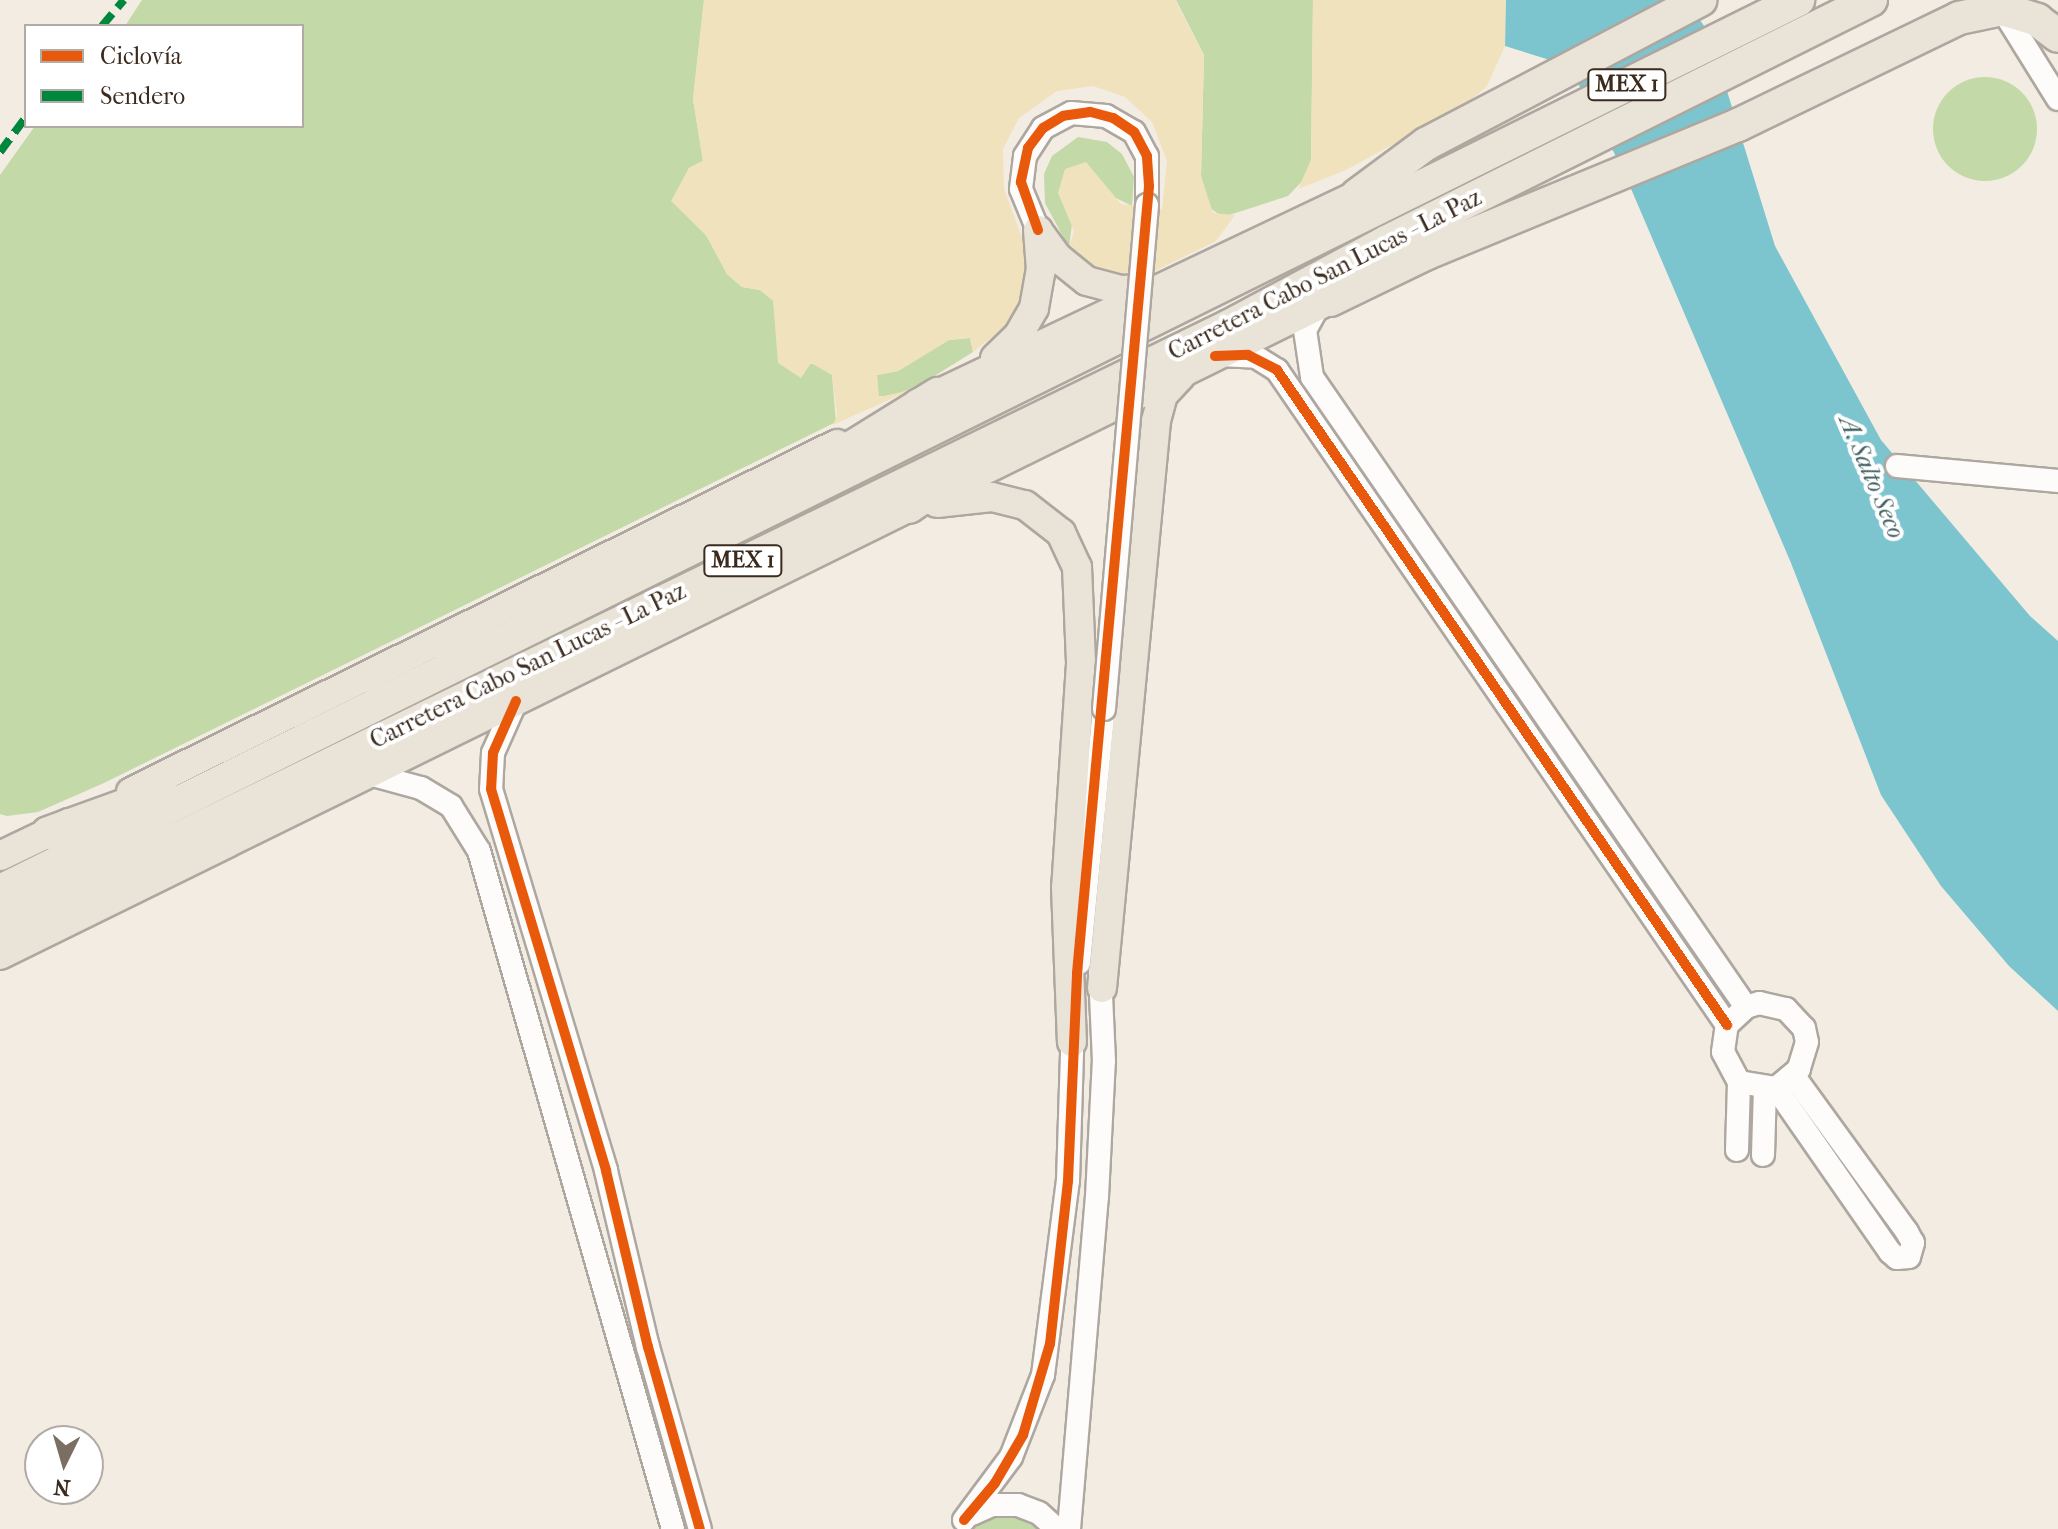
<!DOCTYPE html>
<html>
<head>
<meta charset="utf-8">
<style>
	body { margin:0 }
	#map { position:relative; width:2058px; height:1529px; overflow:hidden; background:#f3ece3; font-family:"IM FELL French Canon",serif }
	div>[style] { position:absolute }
	.green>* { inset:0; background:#c3d9a8 }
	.round { border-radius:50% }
	.sand>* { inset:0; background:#f0e2bd }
	.water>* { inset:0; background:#7cc5cf }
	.roads { filter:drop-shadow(2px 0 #aea7a0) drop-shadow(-2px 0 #aea7a0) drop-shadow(0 2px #aea7a0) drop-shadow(0 -2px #aea7a0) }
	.minor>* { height:22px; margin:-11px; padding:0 11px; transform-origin:11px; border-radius:11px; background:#fdfcfb }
	.major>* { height:28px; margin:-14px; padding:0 14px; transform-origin:14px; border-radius:14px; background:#eae4d8 }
	.highway>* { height:32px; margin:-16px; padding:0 16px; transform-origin:16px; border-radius:16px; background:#eae4d8 }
	.bridges { filter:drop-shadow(2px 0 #aea7a0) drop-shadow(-2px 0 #aea7a0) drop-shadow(0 2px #aea7a0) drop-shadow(0 -2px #aea7a0) }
	.minor-bridge>* { height:22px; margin:-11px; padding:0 11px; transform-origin:11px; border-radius:11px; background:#fdfcfb }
	.quiet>* { height:8px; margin-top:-4px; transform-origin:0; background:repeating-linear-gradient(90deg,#00873e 0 16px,transparent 0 24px) }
	.cycleway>* { height:10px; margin:-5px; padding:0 5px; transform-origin:5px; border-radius:5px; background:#e8590c }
	span { translate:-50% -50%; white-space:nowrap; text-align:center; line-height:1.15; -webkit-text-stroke:8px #fff; paint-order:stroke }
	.shield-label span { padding:2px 6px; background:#fff; border:2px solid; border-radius:6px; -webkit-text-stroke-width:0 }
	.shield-label { font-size:22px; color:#3b2a1e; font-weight:700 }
	.street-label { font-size:24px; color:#3b2a1e }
	.water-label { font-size:26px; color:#416162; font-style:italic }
	.legend { position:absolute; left:24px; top:24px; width:280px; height:104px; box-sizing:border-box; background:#fff; border:2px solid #b1aaa5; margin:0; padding:10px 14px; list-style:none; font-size:24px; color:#3b2a1e }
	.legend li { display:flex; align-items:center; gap:16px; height:40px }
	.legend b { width:40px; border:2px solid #b1aaa5 }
	.north { position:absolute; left:24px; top:1425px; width:80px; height:80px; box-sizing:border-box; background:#fff; border:2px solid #b1aaa5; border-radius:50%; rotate:185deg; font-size:22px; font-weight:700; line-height:32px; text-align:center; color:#3b2a1e }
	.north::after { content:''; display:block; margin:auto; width:28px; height:36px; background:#7b6e63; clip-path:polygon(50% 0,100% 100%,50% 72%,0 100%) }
</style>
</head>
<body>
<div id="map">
	<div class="green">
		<i style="clip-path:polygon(142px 0,704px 0,693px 99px,703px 161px,689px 168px,672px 201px,706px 235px,727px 274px,742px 287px,760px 290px,774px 301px,779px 363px,816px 364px,832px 375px,836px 422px,104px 783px,38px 812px,7px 816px,0 814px,0 175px,35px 126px,302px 126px,302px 26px,125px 26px)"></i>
		<i style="clip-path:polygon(1176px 0,1313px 0,1311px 160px,1305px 178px,1288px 196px,1223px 217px,1210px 208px,1201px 176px,1204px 55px)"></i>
		<i class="round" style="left:1933px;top:77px;width:104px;height:104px"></i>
		<i style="clip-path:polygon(1078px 137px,1107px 142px,1122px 154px,1134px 177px,1132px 206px,1112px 196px,1072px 224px,1069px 248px,1045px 203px,1044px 174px,1052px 156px)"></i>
		<i style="clip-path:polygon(970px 338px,973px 352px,928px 380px,892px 397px,878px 396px,877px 375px,898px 371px,949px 340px)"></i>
		<i style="clip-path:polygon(1010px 1515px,1040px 1529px,972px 1529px,990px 1518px)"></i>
	</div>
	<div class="sand">
		<i style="clip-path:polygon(704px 0,1175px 0,1204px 55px,1201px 176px,1213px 213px,1235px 215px,1216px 241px,1145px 276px,1113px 276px,1080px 261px,1069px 248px,1074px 231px,1058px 193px,1065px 169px,1086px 162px,1121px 204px,1162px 209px,1167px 161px,1152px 122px,1125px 97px,1093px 86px,1057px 91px,1019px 118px,1003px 149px,1004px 189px,1027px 251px,1028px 289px,1012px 321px,973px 352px,970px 338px,949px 340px,898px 371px,877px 375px,879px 397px,911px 390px,833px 425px,837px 416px,832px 375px,811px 363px,801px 378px,778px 363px,773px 301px,760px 290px,742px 287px,727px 274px,706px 235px,671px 201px,689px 168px,703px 161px,693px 99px)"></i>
		<i style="clip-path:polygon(1313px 0,1506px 0,1505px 46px,1487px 86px,1466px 105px,1346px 170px,1298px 189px,1311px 160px)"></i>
	</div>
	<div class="water">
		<i style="clip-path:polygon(1506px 0,1686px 0,1709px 33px,1775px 246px,1881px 440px,2030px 616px,2058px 641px,2058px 1011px,2009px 966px,1941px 886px,1881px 795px,1791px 563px,1623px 170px,1569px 66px,1505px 46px)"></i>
	</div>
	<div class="roads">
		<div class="minor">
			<i style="left:2002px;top:9px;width:106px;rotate:58.1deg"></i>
			<i style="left:1038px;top:230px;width:44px;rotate:-112.5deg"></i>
			<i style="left:1021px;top:189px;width:33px;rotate:-83deg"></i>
			<i style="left:1025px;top:156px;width:33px;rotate:-57deg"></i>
			<i style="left:1043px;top:128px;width:32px;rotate:-28deg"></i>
			<i style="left:1071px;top:113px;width:35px;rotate:5deg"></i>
			<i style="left:1106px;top:116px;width:32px;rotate:30deg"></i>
			<i style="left:1134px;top:132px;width:27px;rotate:62deg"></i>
			<i style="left:1147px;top:156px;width:49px;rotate:90deg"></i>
			<i style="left:1319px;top:305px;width:29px;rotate:119deg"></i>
			<i style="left:1305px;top:330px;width:48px;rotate:81.5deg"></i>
			<i style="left:1312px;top:377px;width:765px;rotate:55.44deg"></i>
			<i style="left:1220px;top:355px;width:36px;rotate:3deg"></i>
			<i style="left:1256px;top:357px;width:25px;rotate:32deg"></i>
			<i style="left:1277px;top:370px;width:795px;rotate:55.51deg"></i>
			<i style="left:1897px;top:466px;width:162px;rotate:5.3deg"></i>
			<i style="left:516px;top:701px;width:57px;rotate:113.9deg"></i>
			<i style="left:493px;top:753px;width:36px;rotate:93deg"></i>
			<i style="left:491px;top:789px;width:399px;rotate:73.2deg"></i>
			<i style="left:606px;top:1171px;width:181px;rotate:76.6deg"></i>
			<i style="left:648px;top:1347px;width:189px;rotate:74.1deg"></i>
			<i style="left:369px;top:774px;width:54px;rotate:15.1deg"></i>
			<i style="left:421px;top:788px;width:35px;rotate:31deg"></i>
			<i style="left:451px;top:806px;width:53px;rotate:58.1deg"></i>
			<i style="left:479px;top:851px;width:705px;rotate:74.03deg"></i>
			<i style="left:1079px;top:963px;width:255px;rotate:-84.4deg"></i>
			<i style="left:1776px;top:1088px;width:200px;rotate:55.2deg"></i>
			<i style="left:1890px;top:1252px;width:9px;rotate:41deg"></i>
			<i style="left:1897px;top:1258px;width:12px;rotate:-5deg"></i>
			<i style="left:1909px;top:1257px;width:15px;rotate:-74deg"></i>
			<i style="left:1913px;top:1243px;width:13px;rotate:-119deg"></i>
			<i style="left:1907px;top:1232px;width:194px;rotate:-126deg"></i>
			<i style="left:1737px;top:1150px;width:68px;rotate:-88.3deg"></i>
			<i style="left:1739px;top:1082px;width:34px;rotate:-118deg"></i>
			<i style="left:1723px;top:1052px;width:27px;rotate:-82deg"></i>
			<i style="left:1727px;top:1025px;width:26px;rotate:-43deg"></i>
			<i style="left:1746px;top:1007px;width:14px;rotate:-17deg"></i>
			<i style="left:1759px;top:1003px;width:28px;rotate:13deg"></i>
			<i style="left:1786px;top:1009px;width:26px;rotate:47deg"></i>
			<i style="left:1804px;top:1028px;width:14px;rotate:78deg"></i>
			<i style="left:1807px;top:1042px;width:28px;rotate:107deg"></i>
			<i style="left:1799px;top:1069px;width:30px;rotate:140deg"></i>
			<i style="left:1776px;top:1088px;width:37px;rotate:-171deg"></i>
			<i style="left:1763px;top:1155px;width:67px;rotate:-88.3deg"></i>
			<i style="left:972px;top:1514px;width:22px;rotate:-24deg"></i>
			<i style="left:992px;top:1505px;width:26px"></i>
			<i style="left:1018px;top:1505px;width:22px;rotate:21deg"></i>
			<i style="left:1039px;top:1513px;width:24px;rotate:42deg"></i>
			<i style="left:964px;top:1520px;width:79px;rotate:-53.3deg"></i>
			<i style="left:1011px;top:1457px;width:88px;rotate:-68.7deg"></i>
			<i style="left:1043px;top:1375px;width:196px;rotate:-82.7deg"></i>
			<i style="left:1068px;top:1181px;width:156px;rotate:-88.2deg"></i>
			<i style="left:1069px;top:1529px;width:333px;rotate:-85.2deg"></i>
			<i style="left:1097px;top:1197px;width:136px;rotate:-87.1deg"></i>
			<i style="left:1104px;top:1061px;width:89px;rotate:-92.6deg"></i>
		</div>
		<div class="major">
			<i style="left:1039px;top:232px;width:31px;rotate:54deg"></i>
			<i style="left:1057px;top:257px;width:38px;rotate:39deg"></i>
			<i style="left:1087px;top:281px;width:34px;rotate:15deg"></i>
			<i style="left:1120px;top:290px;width:26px;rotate:-2deg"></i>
			<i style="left:995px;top:358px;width:32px;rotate:-44deg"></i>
			<i style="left:1018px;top:336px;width:32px;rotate:-60deg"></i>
			<i style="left:1034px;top:308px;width:39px;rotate:-80deg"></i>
			<i style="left:1041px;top:270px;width:40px;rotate:-94.3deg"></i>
			<i style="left:917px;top:404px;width:487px;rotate:-25.4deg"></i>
			<i style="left:937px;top:503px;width:55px;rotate:-6.2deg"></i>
			<i style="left:992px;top:497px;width:34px;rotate:14deg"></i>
			<i style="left:1025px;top:505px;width:46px;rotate:37.9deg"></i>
			<i style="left:1061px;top:533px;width:38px;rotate:65deg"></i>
			<i style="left:1077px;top:567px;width:97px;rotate:87.6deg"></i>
			<i style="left:1081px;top:664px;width:224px;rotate:93.8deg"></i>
			<i style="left:1066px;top:887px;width:155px;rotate:87.8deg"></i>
			<i style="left:131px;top:792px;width:787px;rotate:-26.24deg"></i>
			<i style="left:0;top:856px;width:76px;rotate:-25.6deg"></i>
			<i style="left:0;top:955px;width:1483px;rotate:-26.22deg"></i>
			<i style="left:1102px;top:988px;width:570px;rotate:-84.56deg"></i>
			<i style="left:1156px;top:421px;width:27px;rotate:-75deg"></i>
			<i style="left:1163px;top:395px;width:26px;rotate:-47deg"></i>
		</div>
		<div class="highway">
			<i style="left:1357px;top:195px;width:86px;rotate:-36.5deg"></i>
			<i style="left:1426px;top:144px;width:310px;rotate:-27.7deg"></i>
			<i style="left:1330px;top:300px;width:106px;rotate:-25.8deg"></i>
			<i style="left:1425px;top:254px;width:339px;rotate:-22.4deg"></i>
			<i style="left:1738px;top:125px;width:246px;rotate:-25.8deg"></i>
			<i style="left:1959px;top:18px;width:44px;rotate:-11.8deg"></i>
			<i style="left:2002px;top:9px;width:37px;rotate:17deg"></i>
			<i style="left:2037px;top:20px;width:26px;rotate:37deg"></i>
			<i style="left:818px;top:468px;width:141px;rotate:-31.7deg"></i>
			<i style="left:909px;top:507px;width:57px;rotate:-35.7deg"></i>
			<i style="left:48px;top:833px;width:121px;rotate:-19.8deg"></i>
			<i style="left:0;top:891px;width:2007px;rotate:-26.36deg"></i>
			<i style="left:0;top:925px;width:1367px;rotate:-25.98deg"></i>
			<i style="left:1229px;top:326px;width:178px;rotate:-28.1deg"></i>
			<i style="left:1386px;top:242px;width:542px;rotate:-26.52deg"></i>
		</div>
	</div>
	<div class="bridges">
		<div class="minor-bridge">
			<i style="left:1104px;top:709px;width:506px;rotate:-85.12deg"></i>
		</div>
	</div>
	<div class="quiet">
		<i style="left:102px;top:26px;width:34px;rotate:-50deg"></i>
		<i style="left:0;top:152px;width:44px;rotate:-53.4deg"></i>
	</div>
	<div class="cycleway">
		<i style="left:1215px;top:356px;width:33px;rotate:-2deg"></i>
		<i style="left:1248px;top:355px;width:33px;rotate:27deg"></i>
		<i style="left:1277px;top:370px;width:795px;rotate:55.51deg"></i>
		<i style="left:516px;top:701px;width:57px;rotate:113.9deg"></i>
		<i style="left:493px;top:753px;width:36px;rotate:93deg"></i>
		<i style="left:491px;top:789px;width:399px;rotate:73.2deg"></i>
		<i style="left:606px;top:1171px;width:181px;rotate:76.6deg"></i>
		<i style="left:648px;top:1347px;width:189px;rotate:74.1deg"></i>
		<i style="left:964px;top:1520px;width:48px;rotate:-50deg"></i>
		<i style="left:995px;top:1483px;width:56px;rotate:-59.7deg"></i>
		<i style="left:1023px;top:1435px;width:95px;rotate:-73.5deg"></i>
		<i style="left:1050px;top:1344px;width:164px;rotate:-83.7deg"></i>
		<i style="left:1068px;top:1181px;width:208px;rotate:-87.5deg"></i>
		<i style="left:1077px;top:973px;width:790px;rotate:-84.77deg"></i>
		<i style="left:1149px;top:186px;width:30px;rotate:-94deg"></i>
		<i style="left:1147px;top:156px;width:27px;rotate:-118deg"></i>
		<i style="left:1134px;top:132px;width:25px;rotate:-146deg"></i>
		<i style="left:1113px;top:118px;width:24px;rotate:-165deg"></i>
		<i style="left:1090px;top:112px;width:27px;rotate:172deg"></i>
		<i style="left:1063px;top:116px;width:23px;rotate:149deg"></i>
		<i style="left:1043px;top:128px;width:25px;rotate:127deg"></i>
		<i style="left:1028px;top:148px;width:35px;rotate:102deg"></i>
		<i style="left:1021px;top:182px;width:51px;rotate:70.5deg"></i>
	</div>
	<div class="shield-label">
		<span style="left:1627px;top:85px">MEX 1</span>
		<span style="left:743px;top:561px">MEX 1</span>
	</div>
	<div class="street-label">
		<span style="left:1325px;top:275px;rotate:-27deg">Carretera Cabo San Lucas - La Paz</span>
		<span style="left:528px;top:666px;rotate:-26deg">Carretera Cabo San Lucas - La Paz</span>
	</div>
	<div class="water-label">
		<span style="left:1872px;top:477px;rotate:67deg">A. Salto Seco</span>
	</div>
	<ul class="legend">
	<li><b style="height:10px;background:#e8590c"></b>Ciclovía</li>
	<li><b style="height:10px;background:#00873e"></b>Sendero</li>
	</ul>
	<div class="north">N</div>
</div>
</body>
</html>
